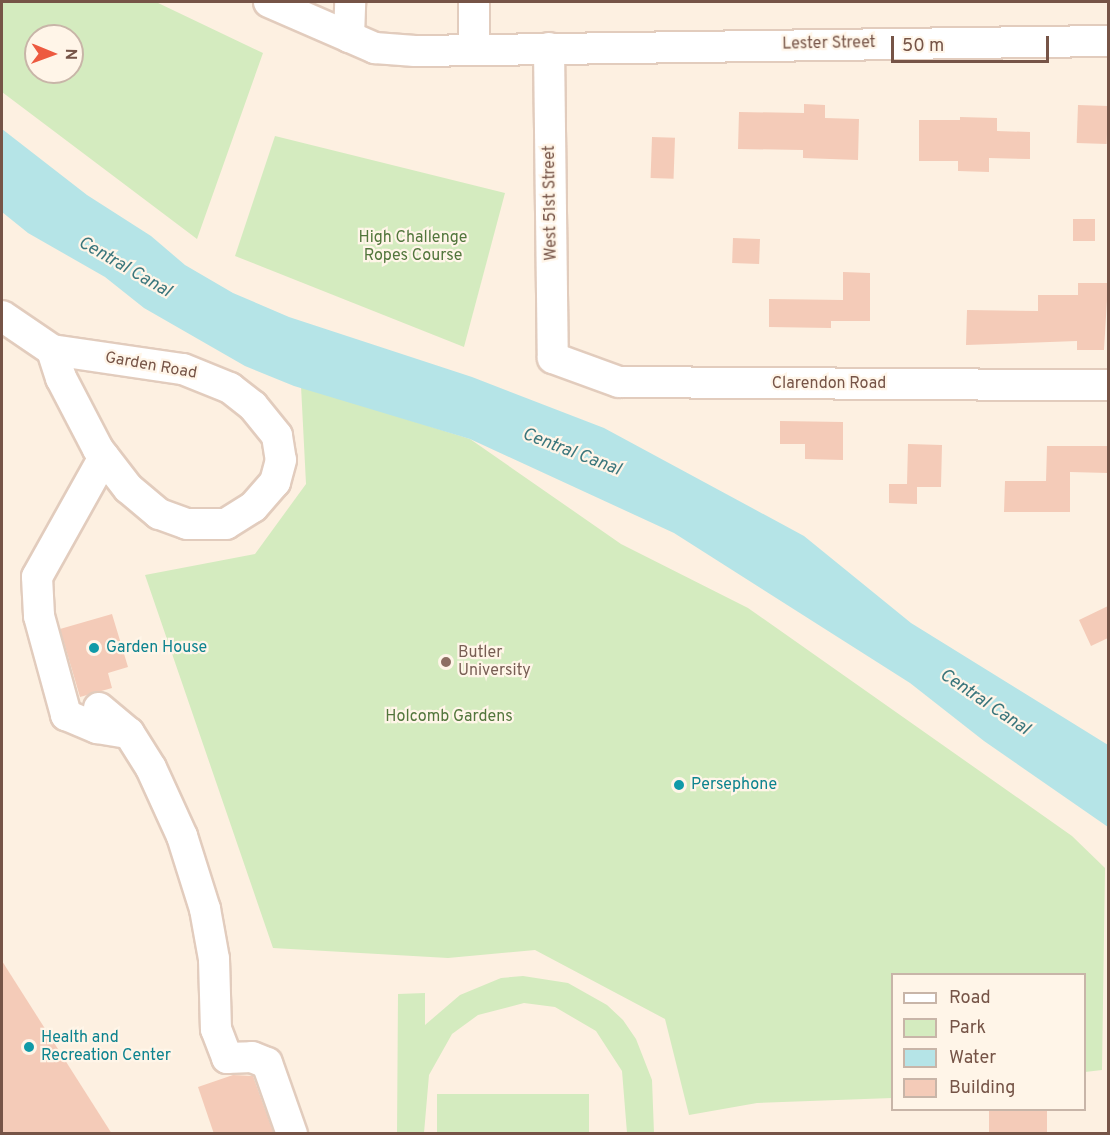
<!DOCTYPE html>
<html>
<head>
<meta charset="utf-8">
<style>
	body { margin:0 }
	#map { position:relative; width:1110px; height:1135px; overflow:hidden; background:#fdf0e1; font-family:Overpass,sans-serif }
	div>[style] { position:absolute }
	.green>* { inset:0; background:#d4ebbf; transform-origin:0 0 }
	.water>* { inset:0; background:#b5e4e7 }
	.building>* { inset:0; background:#f4cbb8; transform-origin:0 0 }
	.roads { filter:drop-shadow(2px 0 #e2ccbd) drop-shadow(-2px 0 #e2ccbd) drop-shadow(0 2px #e2ccbd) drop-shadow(0 -2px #e2ccbd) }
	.minor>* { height:30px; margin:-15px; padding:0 15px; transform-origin:15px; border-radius:15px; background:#fff }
	.dots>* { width:16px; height:16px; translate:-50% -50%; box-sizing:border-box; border:3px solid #fff5e8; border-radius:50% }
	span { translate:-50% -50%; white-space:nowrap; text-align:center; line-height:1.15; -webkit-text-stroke:4.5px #fff5e8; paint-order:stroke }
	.street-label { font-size:16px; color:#765447 }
	.park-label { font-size:16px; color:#52763c }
	.culture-label { font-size:16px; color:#0d838f }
	.left { translate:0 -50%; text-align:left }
	.education-label { font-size:16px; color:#785e54 }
	.water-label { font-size:18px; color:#3a767c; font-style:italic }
	.frame { position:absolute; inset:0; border:3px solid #765447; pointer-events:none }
	.legend { position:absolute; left:891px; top:973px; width:195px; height:138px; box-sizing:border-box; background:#fff5e8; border:2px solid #c8b5a8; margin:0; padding:8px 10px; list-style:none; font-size:18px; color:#765447 }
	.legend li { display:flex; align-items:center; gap:12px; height:30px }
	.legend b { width:30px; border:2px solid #c8b5a8 }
	.north { position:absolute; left:24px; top:24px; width:60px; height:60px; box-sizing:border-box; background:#fff5e8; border:2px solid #c8b5a8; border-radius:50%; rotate:91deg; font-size:16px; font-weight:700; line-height:24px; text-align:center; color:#765447 }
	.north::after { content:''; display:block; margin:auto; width:21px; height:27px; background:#ed5a40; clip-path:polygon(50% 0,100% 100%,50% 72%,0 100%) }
	.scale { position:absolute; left:891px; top:36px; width:158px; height:27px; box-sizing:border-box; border:3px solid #765447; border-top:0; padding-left:8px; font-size:18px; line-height:21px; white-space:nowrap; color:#765447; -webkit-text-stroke:4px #fff5e8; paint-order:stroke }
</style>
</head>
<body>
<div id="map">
	<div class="green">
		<i style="clip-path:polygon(evenodd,2px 2px,156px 2px,263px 53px,197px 239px,2px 92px,2px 2px,36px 36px,72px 36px,72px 72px,36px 72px,36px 36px)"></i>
		<i style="clip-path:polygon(275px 136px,505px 193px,464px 347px,235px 256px)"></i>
		<i style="clip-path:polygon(301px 386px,470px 439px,621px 544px,748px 608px,1072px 836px,1105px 868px,1102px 1070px,1085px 1072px,1084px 974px,892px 974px,892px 1098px,757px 1103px,689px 1115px,665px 1019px,535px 950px,448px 958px,273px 948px,145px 575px,255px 554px,306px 484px)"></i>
		<i style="clip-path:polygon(523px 976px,568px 983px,607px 1005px,623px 1020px,636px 1039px,652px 1080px,654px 1133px,627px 1133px,622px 1071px,596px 1031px,555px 1007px,524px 1003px,478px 1015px,452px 1034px,429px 1075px,424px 1133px,397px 1133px,398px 994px,425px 993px,425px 1025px,460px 995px,501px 978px)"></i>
		<i style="left:437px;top:1094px;width:152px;height:39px"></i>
	</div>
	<div class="water">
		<i style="clip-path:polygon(2px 129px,87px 195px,151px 236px,185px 265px,233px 293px,289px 317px,472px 377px,604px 428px,804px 536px,911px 623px,1108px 745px,1108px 827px,984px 741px,910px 683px,674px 533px,470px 439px,294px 386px,245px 366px,144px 308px,105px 277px,28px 233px,2px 212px)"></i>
	</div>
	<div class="building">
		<i style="clip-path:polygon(804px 104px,825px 105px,825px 118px,859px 119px,858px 160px,803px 158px,803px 150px,738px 149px,739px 112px,804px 113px)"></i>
		<i style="left:1078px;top:105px;width:30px;height:38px;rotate:2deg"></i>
		<i style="clip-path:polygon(960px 117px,997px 118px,997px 131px,1030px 132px,1030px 159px,989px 158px,989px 172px,958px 171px,958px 161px,919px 161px,919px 120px,960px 120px)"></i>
		<i style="left:652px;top:137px;width:23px;height:41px;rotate:2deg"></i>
		<i style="left:1073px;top:219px;width:22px;height:22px"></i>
		<i style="left:733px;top:238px;width:27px;height:25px;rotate:2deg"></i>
		<i style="clip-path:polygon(843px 272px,870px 273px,870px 321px,831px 321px,831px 328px,769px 327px,769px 299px,843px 300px)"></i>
		<i style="clip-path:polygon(1078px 283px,1108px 283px,1104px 350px,1077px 350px,1077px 341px,966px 345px,967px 310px,1038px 311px,1038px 295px,1078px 295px)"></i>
		<i style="clip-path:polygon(780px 421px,843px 422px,843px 460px,805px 459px,805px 444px,780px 444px)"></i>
		<i style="clip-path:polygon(908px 444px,942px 445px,941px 487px,917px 487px,917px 504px,889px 503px,889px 484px,907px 484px)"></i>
		<i style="clip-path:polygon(1047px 446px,1108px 446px,1108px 473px,1070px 472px,1070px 512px,1004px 512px,1005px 481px,1046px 481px)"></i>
		<i style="clip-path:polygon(1108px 606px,1108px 638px,1091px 646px,1079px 620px)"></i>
		<i style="clip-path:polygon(112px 614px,128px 667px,108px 673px,112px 688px,80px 697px,60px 629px)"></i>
		<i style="clip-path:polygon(2px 961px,112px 1134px,2px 1134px)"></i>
		<i style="clip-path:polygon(233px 1075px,253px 1076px,274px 1134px,214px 1134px,198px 1087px)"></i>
		<i style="left:989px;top:1110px;width:58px;height:24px"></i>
	</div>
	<div class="roads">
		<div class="minor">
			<i style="left:269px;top:2px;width:116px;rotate:23.5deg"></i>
			<i style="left:375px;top:48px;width:40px;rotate:4.3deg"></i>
			<i style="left:415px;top:51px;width:693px;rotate:-0.83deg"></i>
			<i style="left:349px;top:37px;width:35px;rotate:-88deg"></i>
			<i style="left:549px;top:48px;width:310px;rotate:89.3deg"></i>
			<i style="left:553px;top:358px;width:70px;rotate:20deg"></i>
			<i style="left:619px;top:382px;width:489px;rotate:0.4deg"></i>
			<i style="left:474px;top:50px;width:48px;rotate:-90deg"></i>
			<i style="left:2px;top:316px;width:60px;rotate:34.2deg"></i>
			<i style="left:52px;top:350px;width:132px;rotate:8.3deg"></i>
			<i style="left:183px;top:369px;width:51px;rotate:22deg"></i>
			<i style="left:230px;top:388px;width:29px;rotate:38deg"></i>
			<i style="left:253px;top:406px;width:38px;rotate:51deg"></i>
			<i style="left:277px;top:436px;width:24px;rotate:81deg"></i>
			<i style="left:281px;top:460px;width:23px;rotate:105deg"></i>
			<i style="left:275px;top:482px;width:33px;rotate:131deg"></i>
			<i style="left:253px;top:507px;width:32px;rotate:148deg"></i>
			<i style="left:226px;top:524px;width:39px;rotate:180deg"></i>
			<i style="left:187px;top:524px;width:30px;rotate:-160deg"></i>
			<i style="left:159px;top:514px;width:40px;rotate:-140deg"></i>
			<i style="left:128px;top:488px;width:49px;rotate:-127.6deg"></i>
			<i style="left:98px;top:449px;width:80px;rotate:-117.5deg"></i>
			<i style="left:61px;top:378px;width:29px;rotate:-108deg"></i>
			<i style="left:104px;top:457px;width:137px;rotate:119.2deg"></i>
			<i style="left:37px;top:577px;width:39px;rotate:87deg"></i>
			<i style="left:39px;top:616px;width:103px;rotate:74.7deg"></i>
			<i style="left:66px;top:715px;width:34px;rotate:23deg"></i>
			<i style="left:97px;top:728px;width:26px;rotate:9deg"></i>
			<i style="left:99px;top:708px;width:39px;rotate:40deg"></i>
			<i style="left:129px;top:733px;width:41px;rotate:57.8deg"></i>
			<i style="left:151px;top:768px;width:75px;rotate:65.5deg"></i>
			<i style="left:182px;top:836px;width:77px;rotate:72.5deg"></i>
			<i style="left:205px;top:909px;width:51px;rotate:79.8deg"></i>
			<i style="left:214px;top:959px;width:70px;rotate:88.4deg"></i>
			<i style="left:216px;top:1029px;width:31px;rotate:69deg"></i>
			<i style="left:227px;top:1058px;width:25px;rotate:-2deg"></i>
			<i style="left:252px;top:1057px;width:16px;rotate:22deg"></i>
			<i style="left:267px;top:1063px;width:75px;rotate:70.6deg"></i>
		</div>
	</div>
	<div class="dots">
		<i style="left:94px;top:648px;background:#0f9aa8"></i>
		<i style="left:446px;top:662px;background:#8d6e63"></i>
		<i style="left:679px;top:785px;background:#0f9aa8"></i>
		<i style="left:29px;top:1047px;background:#0f9aa8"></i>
	</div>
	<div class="street-label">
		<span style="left:829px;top:44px;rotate:-1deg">Lester Street</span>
		<span style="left:551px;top:203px;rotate:-91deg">West 51st Street</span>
		<span style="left:151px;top:366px;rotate:10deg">Garden Road</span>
		<span style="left:829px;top:384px">Clarendon Road</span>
	</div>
	<div class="park-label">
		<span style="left:413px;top:247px">High Challenge<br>Ropes Course</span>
		<span style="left:449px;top:717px">Holcomb Gardens</span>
	</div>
	<div class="culture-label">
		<span class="left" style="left:106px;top:648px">Garden House</span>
		<span class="left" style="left:691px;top:785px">Persephone</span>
		<span class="left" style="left:41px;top:1047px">Health and<br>Recreation Center</span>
	</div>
	<div class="education-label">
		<span class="left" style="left:458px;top:662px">Butler<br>University</span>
	</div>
	<div class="water-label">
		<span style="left:124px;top:268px;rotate:30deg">Central Canal</span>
		<span style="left:571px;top:453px;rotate:21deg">Central Canal</span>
		<span style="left:984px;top:703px;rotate:34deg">Central Canal</span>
	</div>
	<div class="frame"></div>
	<ul class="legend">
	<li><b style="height:8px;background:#fff"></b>Road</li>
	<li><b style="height:16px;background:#d4ebbf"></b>Park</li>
	<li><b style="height:16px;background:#b5e4e7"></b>Water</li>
	<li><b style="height:16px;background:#f4cbb8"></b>Building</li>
	</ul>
	<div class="north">N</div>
	<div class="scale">50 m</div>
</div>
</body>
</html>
